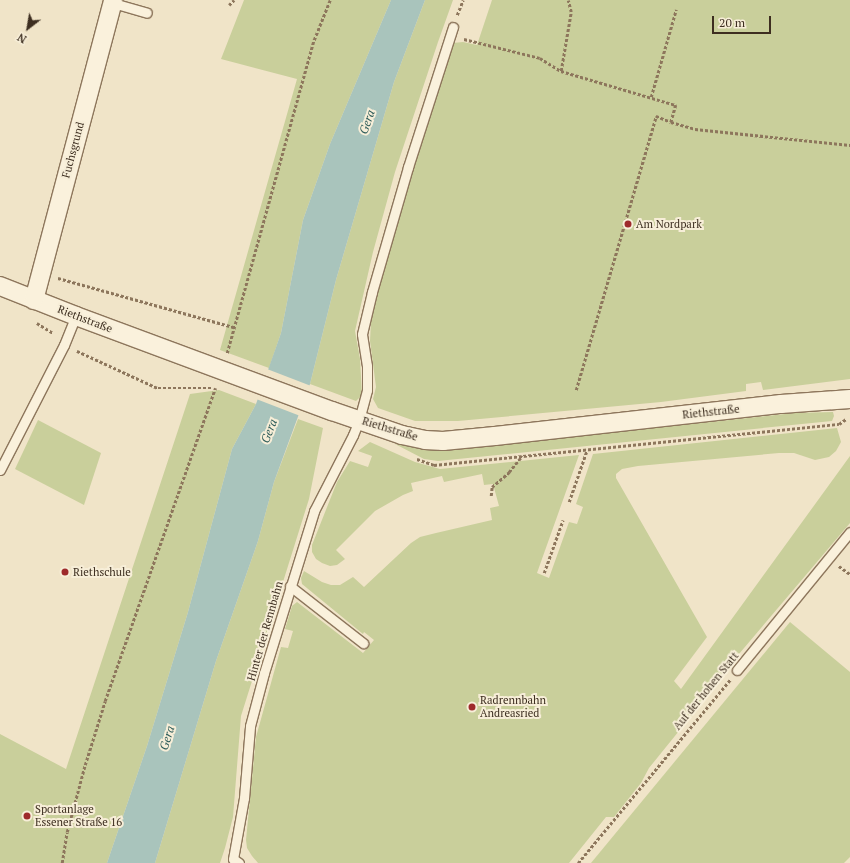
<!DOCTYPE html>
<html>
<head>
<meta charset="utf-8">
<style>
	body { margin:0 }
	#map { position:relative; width:850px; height:863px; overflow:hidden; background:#f0e4c8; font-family:"PT Serif",serif }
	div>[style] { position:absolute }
	.green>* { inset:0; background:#c9cf9b }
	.water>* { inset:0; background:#a9c4bc }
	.pier>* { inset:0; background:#f0e4c8; transform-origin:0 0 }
	.path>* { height:2.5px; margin-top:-1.25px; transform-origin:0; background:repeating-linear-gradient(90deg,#8d765c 0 3px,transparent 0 5px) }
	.roads { filter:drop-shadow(1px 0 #8d765c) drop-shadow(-1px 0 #8d765c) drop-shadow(0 1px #8d765c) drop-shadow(0 -1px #8d765c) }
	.service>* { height:9px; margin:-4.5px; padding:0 4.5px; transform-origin:4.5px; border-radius:4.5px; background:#faf1dc }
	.minor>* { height:18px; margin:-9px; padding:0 9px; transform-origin:9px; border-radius:9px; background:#faf1dc }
	.dots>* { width:11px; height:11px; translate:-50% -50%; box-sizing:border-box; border:2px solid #f7eed8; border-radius:50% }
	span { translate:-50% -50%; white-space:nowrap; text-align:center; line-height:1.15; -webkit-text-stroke:4px #f7eed8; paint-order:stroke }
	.street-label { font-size:11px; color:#3d2e20 }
	.poi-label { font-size:11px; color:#3d2e20 }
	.left { translate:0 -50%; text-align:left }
	.water-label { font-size:12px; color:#2f5d5a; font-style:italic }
	.north { position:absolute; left:8px; top:8px; width:40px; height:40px; -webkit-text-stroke:3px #f7eed8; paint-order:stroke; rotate:211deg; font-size:11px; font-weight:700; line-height:16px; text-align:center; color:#3d2e20 }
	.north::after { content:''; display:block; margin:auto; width:14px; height:18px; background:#3d2e20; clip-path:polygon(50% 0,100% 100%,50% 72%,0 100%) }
	.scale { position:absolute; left:712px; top:16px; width:59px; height:18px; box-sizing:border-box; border:2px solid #3d2e20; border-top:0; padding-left:5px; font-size:12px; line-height:14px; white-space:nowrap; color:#3d2e20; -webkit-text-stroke:3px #f7eed8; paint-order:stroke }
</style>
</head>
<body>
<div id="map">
	<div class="green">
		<i style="clip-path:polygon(244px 0,391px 0,330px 144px,303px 220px,281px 333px,269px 368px,220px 350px,297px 79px,221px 59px)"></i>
		<i style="clip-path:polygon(425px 0,453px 0,438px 42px,395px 172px,373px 252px,355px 331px,360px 359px,362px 395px,356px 401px,310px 384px,336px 280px,394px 82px)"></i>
		<i style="clip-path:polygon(492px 0,850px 0,850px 379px,763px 390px,761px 382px,746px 384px,746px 391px,661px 402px,458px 421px,415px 421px,378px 408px,373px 399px,376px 387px,370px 341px,371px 321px,393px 233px,427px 119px,449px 51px,453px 43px,463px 42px,477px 45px)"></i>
		<i style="clip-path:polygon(219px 390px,256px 404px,232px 449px,188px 612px,147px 746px,107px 863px,0 863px,0 734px,66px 769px,190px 394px)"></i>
		<i style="clip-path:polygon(833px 412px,834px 416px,832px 421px,438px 461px,424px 459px,395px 444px,441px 451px,794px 413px)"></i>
		<i style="clip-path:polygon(298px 419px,323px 428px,309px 499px,241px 716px,233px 817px,225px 848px,220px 863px,155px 863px,216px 661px,258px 541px,274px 482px)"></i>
		<i style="clip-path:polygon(38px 420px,101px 453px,84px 505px,15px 469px)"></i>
		<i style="clip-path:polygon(837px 428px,841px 442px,836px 451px,829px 457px,815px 460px,794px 453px,779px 453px,638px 466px,622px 469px,616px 474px,616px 478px,707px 637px,674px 681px,681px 689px,850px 456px,850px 523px,722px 674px,717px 684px,649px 768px,641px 783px,614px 817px,606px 817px,569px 863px,258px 863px,252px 856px,247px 848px,246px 840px,256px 737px,281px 647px,288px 648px,293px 631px,285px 629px,292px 606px,297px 602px,363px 653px,374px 640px,364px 632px,363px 634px,302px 584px,301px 578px,304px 571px,322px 582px,331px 585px,340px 585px,353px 577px,364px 587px,411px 543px,420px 537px,436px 533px,492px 520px,490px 508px,499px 506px,493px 484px,484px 485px,482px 474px,444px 482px,442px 476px,411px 483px,413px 491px,403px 495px,375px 511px,336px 550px,345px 559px,337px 565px,330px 566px,322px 563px,316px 559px,312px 552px,312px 545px,337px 482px,350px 461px,368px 467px,372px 456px,358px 451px,370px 442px,415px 462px,440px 469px,579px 455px,537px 573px,549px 578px,569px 522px,577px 524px,583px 507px,576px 504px,593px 454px)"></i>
		<i style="clip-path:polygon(790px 622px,850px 672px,850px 857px,844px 863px,591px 863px)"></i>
	</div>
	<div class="water">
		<i style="clip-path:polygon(391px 0,425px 0,394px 82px,336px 280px,310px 384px,274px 482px,258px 541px,216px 661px,155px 863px,107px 863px,147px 746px,188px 612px,232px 449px,256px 404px,281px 333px,303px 220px,330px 144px)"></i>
	</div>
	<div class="pier">
		<i style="left:267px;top:369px;width:48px;height:32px;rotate:21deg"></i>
	</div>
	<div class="path">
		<i style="left:229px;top:5px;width:7px;rotate:-45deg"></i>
		<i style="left:457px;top:15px;width:16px;rotate:-68deg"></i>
		<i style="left:464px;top:39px;width:78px;rotate:14deg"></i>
		<i style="left:540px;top:58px;width:25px;rotate:32deg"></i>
		<i style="left:561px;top:71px;width:120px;rotate:16.5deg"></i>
		<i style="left:676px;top:105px;width:18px;rotate:106deg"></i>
		<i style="left:671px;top:122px;width:25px;rotate:16deg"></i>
		<i style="left:695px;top:129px;width:156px;rotate:5.9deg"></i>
		<i style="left:561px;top:71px;width:60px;rotate:-80.4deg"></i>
		<i style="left:571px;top:12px;width:12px;rotate:-104deg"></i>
		<i style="left:651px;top:97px;width:91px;rotate:-74deg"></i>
		<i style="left:58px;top:278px;width:183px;rotate:15.6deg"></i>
		<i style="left:37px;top:323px;width:19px;rotate:32deg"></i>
		<i style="left:77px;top:351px;width:89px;rotate:24.6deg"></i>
		<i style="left:158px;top:388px;width:54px"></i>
		<i style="left:227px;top:353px;width:325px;rotate:-74.5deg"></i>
		<i style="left:314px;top:40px;width:43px;rotate:-68.2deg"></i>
		<i style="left:576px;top:390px;width:285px;rotate:-73.7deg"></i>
		<i style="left:656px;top:116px;width:16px;rotate:22deg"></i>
		<i style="left:417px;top:459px;width:18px;rotate:19deg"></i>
		<i style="left:434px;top:465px;width:407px;rotate:-5.8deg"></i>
		<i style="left:839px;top:424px;width:9px;rotate:-36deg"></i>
		<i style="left:491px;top:496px;width:9px;rotate:-84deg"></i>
		<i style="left:492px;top:487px;width:23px;rotate:-41deg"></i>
		<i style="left:509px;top:472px;width:21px;rotate:-51deg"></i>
		<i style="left:569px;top:502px;width:55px;rotate:-70.9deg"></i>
		<i style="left:839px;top:566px;width:14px;rotate:36deg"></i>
		<i style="left:544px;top:573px;width:56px;rotate:-70.3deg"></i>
		<i style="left:62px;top:863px;width:31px;rotate:-81deg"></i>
		<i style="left:67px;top:832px;width:69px;rotate:-75deg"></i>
		<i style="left:85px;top:765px;width:67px;rotate:-72.6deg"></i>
		<i style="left:105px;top:701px;width:332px;rotate:-70.6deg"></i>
		<i style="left:578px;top:863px;width:238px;rotate:-50.3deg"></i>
	</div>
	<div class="roads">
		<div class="service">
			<i style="left:113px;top:3px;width:35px;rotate:16deg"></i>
			<i style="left:0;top:470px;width:140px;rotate:-62.9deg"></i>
			<i style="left:64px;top:345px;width:31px;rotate:-68deg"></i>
			<i style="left:290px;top:586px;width:93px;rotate:38deg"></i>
			<i style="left:737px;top:670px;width:178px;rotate:-50.7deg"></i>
			<i style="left:239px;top:863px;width:7px;rotate:-146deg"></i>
			<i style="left:233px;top:859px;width:62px;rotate:-79.8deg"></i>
			<i style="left:244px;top:798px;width:72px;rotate:-85.2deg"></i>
			<i style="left:250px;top:726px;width:55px;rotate:-75.2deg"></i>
			<i style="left:264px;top:673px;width:170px;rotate:-72.8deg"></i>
			<i style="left:314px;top:511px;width:85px;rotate:-62.8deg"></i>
			<i style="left:353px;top:435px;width:16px;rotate:-68deg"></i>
			<i style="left:359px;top:420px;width:31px;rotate:-75deg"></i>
			<i style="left:367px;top:390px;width:24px;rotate:-90deg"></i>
			<i style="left:367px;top:366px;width:32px;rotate:-99deg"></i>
			<i style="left:362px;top:334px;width:43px;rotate:-76.6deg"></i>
			<i style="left:372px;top:292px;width:130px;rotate:-73.9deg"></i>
			<i style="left:408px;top:167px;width:147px;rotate:-72.2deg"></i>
		</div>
		<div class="minor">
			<i style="left:0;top:286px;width:82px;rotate:21.5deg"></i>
			<i style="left:76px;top:316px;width:273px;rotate:20.4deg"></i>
			<i style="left:332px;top:411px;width:74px;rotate:18.9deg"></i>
			<i style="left:402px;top:435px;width:24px;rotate:12deg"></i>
			<i style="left:425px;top:440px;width:18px;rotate:3deg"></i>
			<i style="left:443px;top:441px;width:52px;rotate:-5.5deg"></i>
			<i style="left:495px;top:436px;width:288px;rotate:-6.4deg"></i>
			<i style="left:781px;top:404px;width:69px;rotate:-4.1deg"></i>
			<i style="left:34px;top:300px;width:310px;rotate:-75.2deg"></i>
		</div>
	</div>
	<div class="dots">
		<i style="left:628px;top:224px;background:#9e2a2b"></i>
		<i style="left:65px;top:572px;background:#9e2a2b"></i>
		<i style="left:472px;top:707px;background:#9e2a2b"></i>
		<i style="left:27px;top:816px;background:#9e2a2b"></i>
	</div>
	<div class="street-label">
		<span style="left:73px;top:150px;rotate:-75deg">Fuchsgrund</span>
		<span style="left:85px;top:319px;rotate:21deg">Riethstraße</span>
		<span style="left:711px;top:412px;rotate:-6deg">Riethstraße</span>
		<span style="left:390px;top:429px;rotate:17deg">Riethstraße</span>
		<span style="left:265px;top:631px;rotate:-74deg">Hinter der Rennbahn</span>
		<span style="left:706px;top:691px;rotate:-51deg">Auf der hohen Statt</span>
	</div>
	<div class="poi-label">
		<span class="left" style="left:636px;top:224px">Am Nordpark</span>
		<span class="left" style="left:73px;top:572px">Riethschule</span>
		<span class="left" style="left:480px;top:707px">Radrennbahn<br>Andreasried</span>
		<span class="left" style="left:35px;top:816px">Sportanlage<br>Essener Straße 16</span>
	</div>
	<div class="water-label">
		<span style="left:367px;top:122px;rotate:-70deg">Gera</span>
		<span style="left:269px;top:431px;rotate:-68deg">Gera</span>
		<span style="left:167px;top:738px;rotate:-73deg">Gera</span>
	</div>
	<div class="north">N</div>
	<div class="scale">20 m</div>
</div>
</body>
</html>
